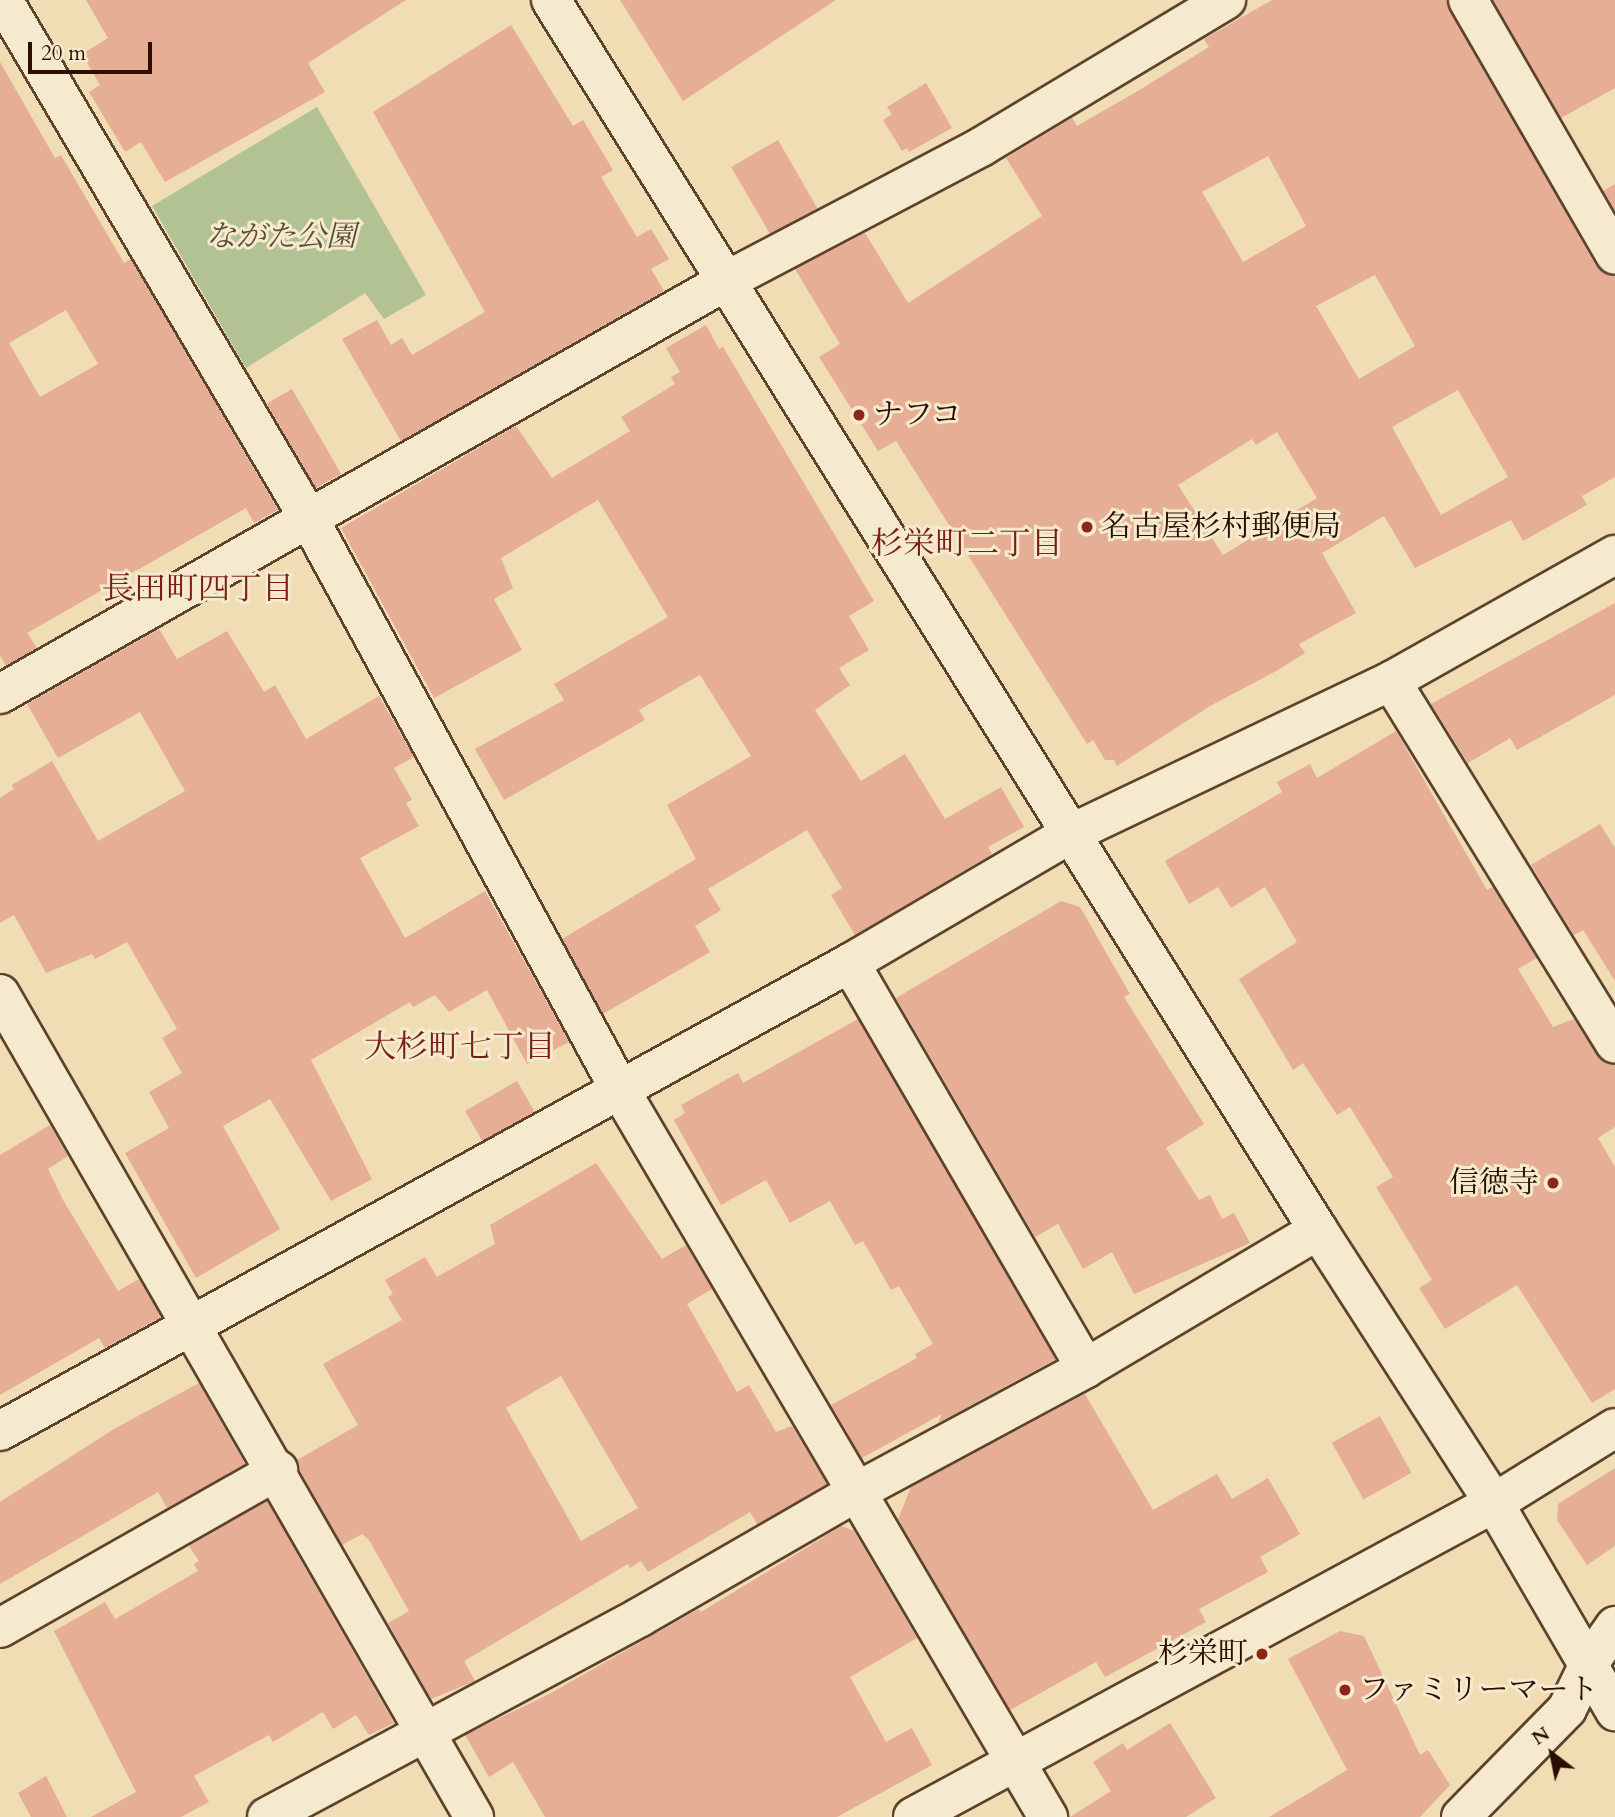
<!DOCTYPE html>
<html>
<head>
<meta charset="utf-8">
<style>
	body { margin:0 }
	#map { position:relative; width:1615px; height:1817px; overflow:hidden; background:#f0ddb4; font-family:Cardo,"Noto Serif JP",serif }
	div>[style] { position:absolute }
	.green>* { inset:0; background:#b3c292 }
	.building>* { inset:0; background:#e5ae95; transform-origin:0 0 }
	.roads { filter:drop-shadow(2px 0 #5d422d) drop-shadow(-2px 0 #5d422d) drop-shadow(0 2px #5d422d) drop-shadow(0 -2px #5d422d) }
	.street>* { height:38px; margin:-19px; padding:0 19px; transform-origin:19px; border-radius:19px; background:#f5e9ce }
	.secondary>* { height:38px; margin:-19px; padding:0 19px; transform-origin:19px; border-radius:19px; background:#f5e9ce }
	.dots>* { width:19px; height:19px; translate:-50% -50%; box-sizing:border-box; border:4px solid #f5e9ce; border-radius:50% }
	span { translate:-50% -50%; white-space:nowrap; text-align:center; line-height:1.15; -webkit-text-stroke:6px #f5e9ce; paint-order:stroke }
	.park-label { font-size:30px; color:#5b4d33; font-style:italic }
	.poi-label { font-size:30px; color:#2c0e00 }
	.left { translate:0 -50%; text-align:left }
	.right { translate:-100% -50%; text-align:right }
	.neighbourhood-label { font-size:32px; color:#7a1f14 }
	.north { position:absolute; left:1517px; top:1719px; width:70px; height:70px; -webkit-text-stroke:5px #f5e9ce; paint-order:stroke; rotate:328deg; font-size:19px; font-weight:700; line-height:28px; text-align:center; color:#2c0e00 }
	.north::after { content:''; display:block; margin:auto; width:24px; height:32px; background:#2c0e00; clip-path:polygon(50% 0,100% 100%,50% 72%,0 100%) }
	.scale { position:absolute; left:28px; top:42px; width:124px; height:32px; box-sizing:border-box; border:4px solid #2c0e00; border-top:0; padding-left:9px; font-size:21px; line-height:24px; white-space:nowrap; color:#2c0e00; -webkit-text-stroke:5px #f5e9ce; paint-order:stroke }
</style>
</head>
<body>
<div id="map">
	<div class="green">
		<i style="clip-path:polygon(317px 107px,426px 295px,384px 319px,365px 293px,246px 368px,152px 206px)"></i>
	</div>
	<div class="building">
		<i style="clip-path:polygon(86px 0,406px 0,308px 63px,325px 92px,165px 182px,141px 142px,125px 152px,89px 92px,100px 85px,82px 54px,108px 38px)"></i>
		<i style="clip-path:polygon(620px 0,836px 0,683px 101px)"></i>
		<i style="clip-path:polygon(evenodd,1272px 0,1446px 0,1596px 266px,1615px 277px,1615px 477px,1582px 496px,1587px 505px,1523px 541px,1511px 520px,1415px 568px,1384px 516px,1322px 553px,1356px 613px,1299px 644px,1305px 653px,1278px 670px,1210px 706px,1117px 766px,1114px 760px,1105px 760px,1093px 740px,1087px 744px,896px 441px,878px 451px,819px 357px,840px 344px,795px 269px,865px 233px,908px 303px,1042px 216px,1006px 158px,1072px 118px,1077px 126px,1136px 92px,1209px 47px,1204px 39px,1272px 0,1268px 156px,1306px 226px,1243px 262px,1202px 192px,1268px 156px,1272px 0,1375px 275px,1415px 346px,1359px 379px,1316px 306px,1375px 275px,1272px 0,1458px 390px,1508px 477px,1441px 515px,1392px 427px,1458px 390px,1272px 0,1277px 432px,1317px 498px,1223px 555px,1178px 485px,1252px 439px,1256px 445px,1277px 432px)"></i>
		<i style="clip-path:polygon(1493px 0,1615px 0,1615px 88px,1561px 118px)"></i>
		<i style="clip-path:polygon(511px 25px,573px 126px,583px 120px,613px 170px,601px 177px,637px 237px,651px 229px,669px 259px,651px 269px,664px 291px,401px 441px,342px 339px,377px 320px,391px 345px,402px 338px,412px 355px,485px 312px,373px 112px)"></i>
		<i style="clip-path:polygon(evenodd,0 62px,55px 158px,61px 155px,124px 263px,131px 259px,278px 510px,254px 523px,246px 508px,27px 633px,37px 648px,6px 666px,0 655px,0 62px,66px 310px,98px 364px,40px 397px,9px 343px,66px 310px)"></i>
		<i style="clip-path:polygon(926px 83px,952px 128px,909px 152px,907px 148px,902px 151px,883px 120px,892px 114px,887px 107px)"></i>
		<i style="left:778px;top:140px;width:79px;height:54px;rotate:60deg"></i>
		<i style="clip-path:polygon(1615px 184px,1615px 211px,1603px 191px)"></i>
		<i style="clip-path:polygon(706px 325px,719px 349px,723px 347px,874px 601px,849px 616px,869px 650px,839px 668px,850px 685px,815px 710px,861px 781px,905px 754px,945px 819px,1001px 787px,1024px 827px,988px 847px,992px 854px,855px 935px,831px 895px,842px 888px,807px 830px,708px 889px,721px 910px,695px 926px,710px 952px,603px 1014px,562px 939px,696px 859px,667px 805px,751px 756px,700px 675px,639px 710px,645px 720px,504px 800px,475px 749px,564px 700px,554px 684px,668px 617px,598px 500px,501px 558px,513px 588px,494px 599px,522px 650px,434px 698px,341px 528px,516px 426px,552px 478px,630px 431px,621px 417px,675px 384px,671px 377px,680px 372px,666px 348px)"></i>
		<i style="left:292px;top:389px;width:98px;height:29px;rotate:60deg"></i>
		<i style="clip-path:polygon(1615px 603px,1615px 695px,1517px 750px,1510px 738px,1468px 763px,1431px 704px)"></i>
		<i style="clip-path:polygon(159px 629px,177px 659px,227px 631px,264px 692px,275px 685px,306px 739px,379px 696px,414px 757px,394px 768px,412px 800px,406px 803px,419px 826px,360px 858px,405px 938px,485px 891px,569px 1042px,527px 1064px,487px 990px,449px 1012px,435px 995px,413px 1007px,410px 1002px,311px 1060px,372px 1179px,331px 1201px,270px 1099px,223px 1126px,280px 1229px,196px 1278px,125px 1153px,169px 1128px,149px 1092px,182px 1073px,162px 1038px,177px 1029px,127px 942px,95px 959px,92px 954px,46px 973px,14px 915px,0 923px,0 798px,14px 789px,12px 785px,52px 761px,98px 841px,185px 791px,140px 712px,58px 758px,27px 704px)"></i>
		<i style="clip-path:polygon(1396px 731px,1487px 890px,1493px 887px,1537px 958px,1518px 969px,1553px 1027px,1574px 1019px,1597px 1055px,1615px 1065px,1615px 1127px,1598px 1138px,1615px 1167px,1615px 1389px,1592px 1403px,1517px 1285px,1445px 1329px,1419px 1288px,1432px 1280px,1376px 1187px,1393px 1177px,1350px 1107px,1337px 1115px,1303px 1063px,1293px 1070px,1239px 979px,1297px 942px,1265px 887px,1231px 908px,1218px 887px,1189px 904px,1165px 861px,1282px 792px,1277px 782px,1310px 764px,1317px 778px)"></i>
		<i style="clip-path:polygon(1600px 824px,1615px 848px,1615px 981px,1583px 930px,1574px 935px,1531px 865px)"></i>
		<i style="clip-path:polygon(1061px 901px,1080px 907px,1130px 994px,1124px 997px,1204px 1124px,1166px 1148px,1199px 1200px,1210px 1195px,1222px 1219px,1234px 1213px,1250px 1243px,1134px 1294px,1112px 1252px,1083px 1269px,1058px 1224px,1035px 1237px,896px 998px)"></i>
		<i style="clip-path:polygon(858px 1019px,1056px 1359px,938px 1423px,942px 1414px,862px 1458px,831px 1405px,917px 1358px,915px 1354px,933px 1344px,899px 1286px,891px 1290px,863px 1241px,855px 1245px,830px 1201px,790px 1223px,766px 1180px,721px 1205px,674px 1120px,685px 1113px,681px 1105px,738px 1073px,743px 1083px)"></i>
		<i style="left:517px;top:1081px;width:36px;height:60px;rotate:60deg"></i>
		<i style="clip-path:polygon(50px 1125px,68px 1156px,48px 1169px,63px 1200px,118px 1291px,139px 1279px,161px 1317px,105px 1348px,99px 1338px,0 1395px,0 1155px)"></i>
		<i style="clip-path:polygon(evenodd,596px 1163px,662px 1259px,686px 1245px,712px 1289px,687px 1304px,737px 1392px,749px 1385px,776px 1432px,792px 1426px,827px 1484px,757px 1524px,750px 1512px,648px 1572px,641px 1561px,630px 1568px,628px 1564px,464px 1661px,475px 1681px,431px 1699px,388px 1623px,409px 1611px,369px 1540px,362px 1534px,342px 1545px,300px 1471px,297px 1460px,358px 1425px,323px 1364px,402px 1320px,388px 1297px,393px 1294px,385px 1280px,425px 1257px,437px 1277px,495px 1244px,490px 1225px,596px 1163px,561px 1376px,638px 1508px,581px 1541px,506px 1408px,561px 1376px)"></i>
		<i style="clip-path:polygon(199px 1383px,245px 1464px,167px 1508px,158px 1492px,0 1584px,0 1502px,114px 1429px)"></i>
		<i style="clip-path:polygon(1085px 1394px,1153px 1510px,1217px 1474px,1232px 1499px,1268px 1478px,1300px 1534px,1260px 1557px,1268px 1572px,1199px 1609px,1206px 1622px,1105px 1677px,1096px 1662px,1010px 1710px,898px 1519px,911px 1487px)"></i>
		<i style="left:1380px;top:1416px;width:65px;height:55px;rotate:61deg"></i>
		<i style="clip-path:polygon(1615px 1468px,1615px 1546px,1587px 1565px,1557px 1520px,1558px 1504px)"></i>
		<i style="clip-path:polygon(267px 1501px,394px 1723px,369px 1735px,356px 1715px,333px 1729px,323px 1712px,273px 1742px,269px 1735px,194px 1776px,209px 1802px,181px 1817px,91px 1817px,136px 1792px,54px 1631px,105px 1602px,115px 1619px,198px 1571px,194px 1564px,199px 1561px,189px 1546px)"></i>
		<i style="clip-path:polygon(842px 1526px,854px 1531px,917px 1638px,850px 1677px,886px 1742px,912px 1728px,932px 1765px,837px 1817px,545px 1817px,513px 1762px,489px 1777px,465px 1735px,549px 1694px,699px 1609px,701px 1612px)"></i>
		<i style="clip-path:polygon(1340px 1631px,1364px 1636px,1420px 1755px,1428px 1750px,1450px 1785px,1420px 1817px,1269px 1817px,1347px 1770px,1288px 1659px)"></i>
		<i style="clip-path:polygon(1170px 1723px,1216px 1798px,1186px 1817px,1070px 1817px,1111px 1791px,1093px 1762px,1123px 1743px,1127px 1750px)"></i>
		<i style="clip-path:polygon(46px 1776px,67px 1817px,31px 1817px,18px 1793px)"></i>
	</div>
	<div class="roads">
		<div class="street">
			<i style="left:3px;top:0;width:600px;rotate:59.46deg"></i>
			<i style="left:308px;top:517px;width:652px;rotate:61.43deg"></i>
			<i style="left:620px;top:1090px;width:844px;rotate:59.51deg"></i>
			<i style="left:1468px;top:0;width:294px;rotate:60deg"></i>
			<i style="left:1391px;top:681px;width:426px;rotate:58.3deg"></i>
			<i style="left:0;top:694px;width:835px;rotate:-29.63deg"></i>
			<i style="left:726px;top:281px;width:288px;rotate:-27.7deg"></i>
			<i style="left:981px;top:147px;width:286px;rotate:-31deg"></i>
			<i style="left:850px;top:963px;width:469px;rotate:59.8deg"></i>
			<i style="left:0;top:994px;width:950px;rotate:60.06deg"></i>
			<i style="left:0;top:1628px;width:320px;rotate:-29.6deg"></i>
			<i style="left:267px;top:1817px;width:423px;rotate:-28.2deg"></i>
			<i style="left:640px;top:1617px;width:252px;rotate:-30deg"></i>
			<i style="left:858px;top:1491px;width:259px;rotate:-28.3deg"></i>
			<i style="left:1086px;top:1368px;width:270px;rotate:-30.7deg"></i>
			<i style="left:1461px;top:1817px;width:151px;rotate:-45.5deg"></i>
			<i style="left:1567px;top:1709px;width:52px;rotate:-63.9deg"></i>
			<i style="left:1590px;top:1662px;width:44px;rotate:-55.2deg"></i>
		</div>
		<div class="secondary">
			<i style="left:551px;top:0;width:1450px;rotate:58.05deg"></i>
			<i style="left:1318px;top:1230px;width:325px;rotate:57.2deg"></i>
			<i style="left:1494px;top:1503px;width:241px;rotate:59.8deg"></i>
			<i style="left:0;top:1431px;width:970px;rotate:-28.84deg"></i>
			<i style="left:850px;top:963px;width:255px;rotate:-30.4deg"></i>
			<i style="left:1070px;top:834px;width:356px;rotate:-25.5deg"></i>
			<i style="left:1391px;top:681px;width:257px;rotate:-29.4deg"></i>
			<i style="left:913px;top:1817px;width:660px;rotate:-28.39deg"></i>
			<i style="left:1494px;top:1503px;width:142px;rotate:-31.8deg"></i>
		</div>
	</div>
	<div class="dots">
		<i style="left:859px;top:415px;background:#8f2418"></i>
		<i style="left:1087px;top:527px;background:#8f2418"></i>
		<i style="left:1553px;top:1183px;background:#8f2418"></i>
		<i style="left:1262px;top:1654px;background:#8f2418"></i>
		<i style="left:1345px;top:1690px;background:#8f2418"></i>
	</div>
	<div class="park-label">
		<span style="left:281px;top:237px">ながた公園</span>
	</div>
	<div class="poi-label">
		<span class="left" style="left:873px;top:415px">ナフコ</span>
		<span class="left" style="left:1101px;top:527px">名古屋杉村郵便局</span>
		<span class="right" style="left:1539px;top:1183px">信徳寺</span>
		<span class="right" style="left:1248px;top:1654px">杉栄町</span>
		<span class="left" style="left:1359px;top:1690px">ファミリーマート</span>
	</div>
	<div class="neighbourhood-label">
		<span style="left:967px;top:544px">杉栄町二丁目</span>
		<span style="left:198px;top:589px">長田町四丁目</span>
		<span style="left:460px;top:1047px">大杉町七丁目</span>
	</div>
	<div class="north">N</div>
	<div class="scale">20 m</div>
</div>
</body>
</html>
